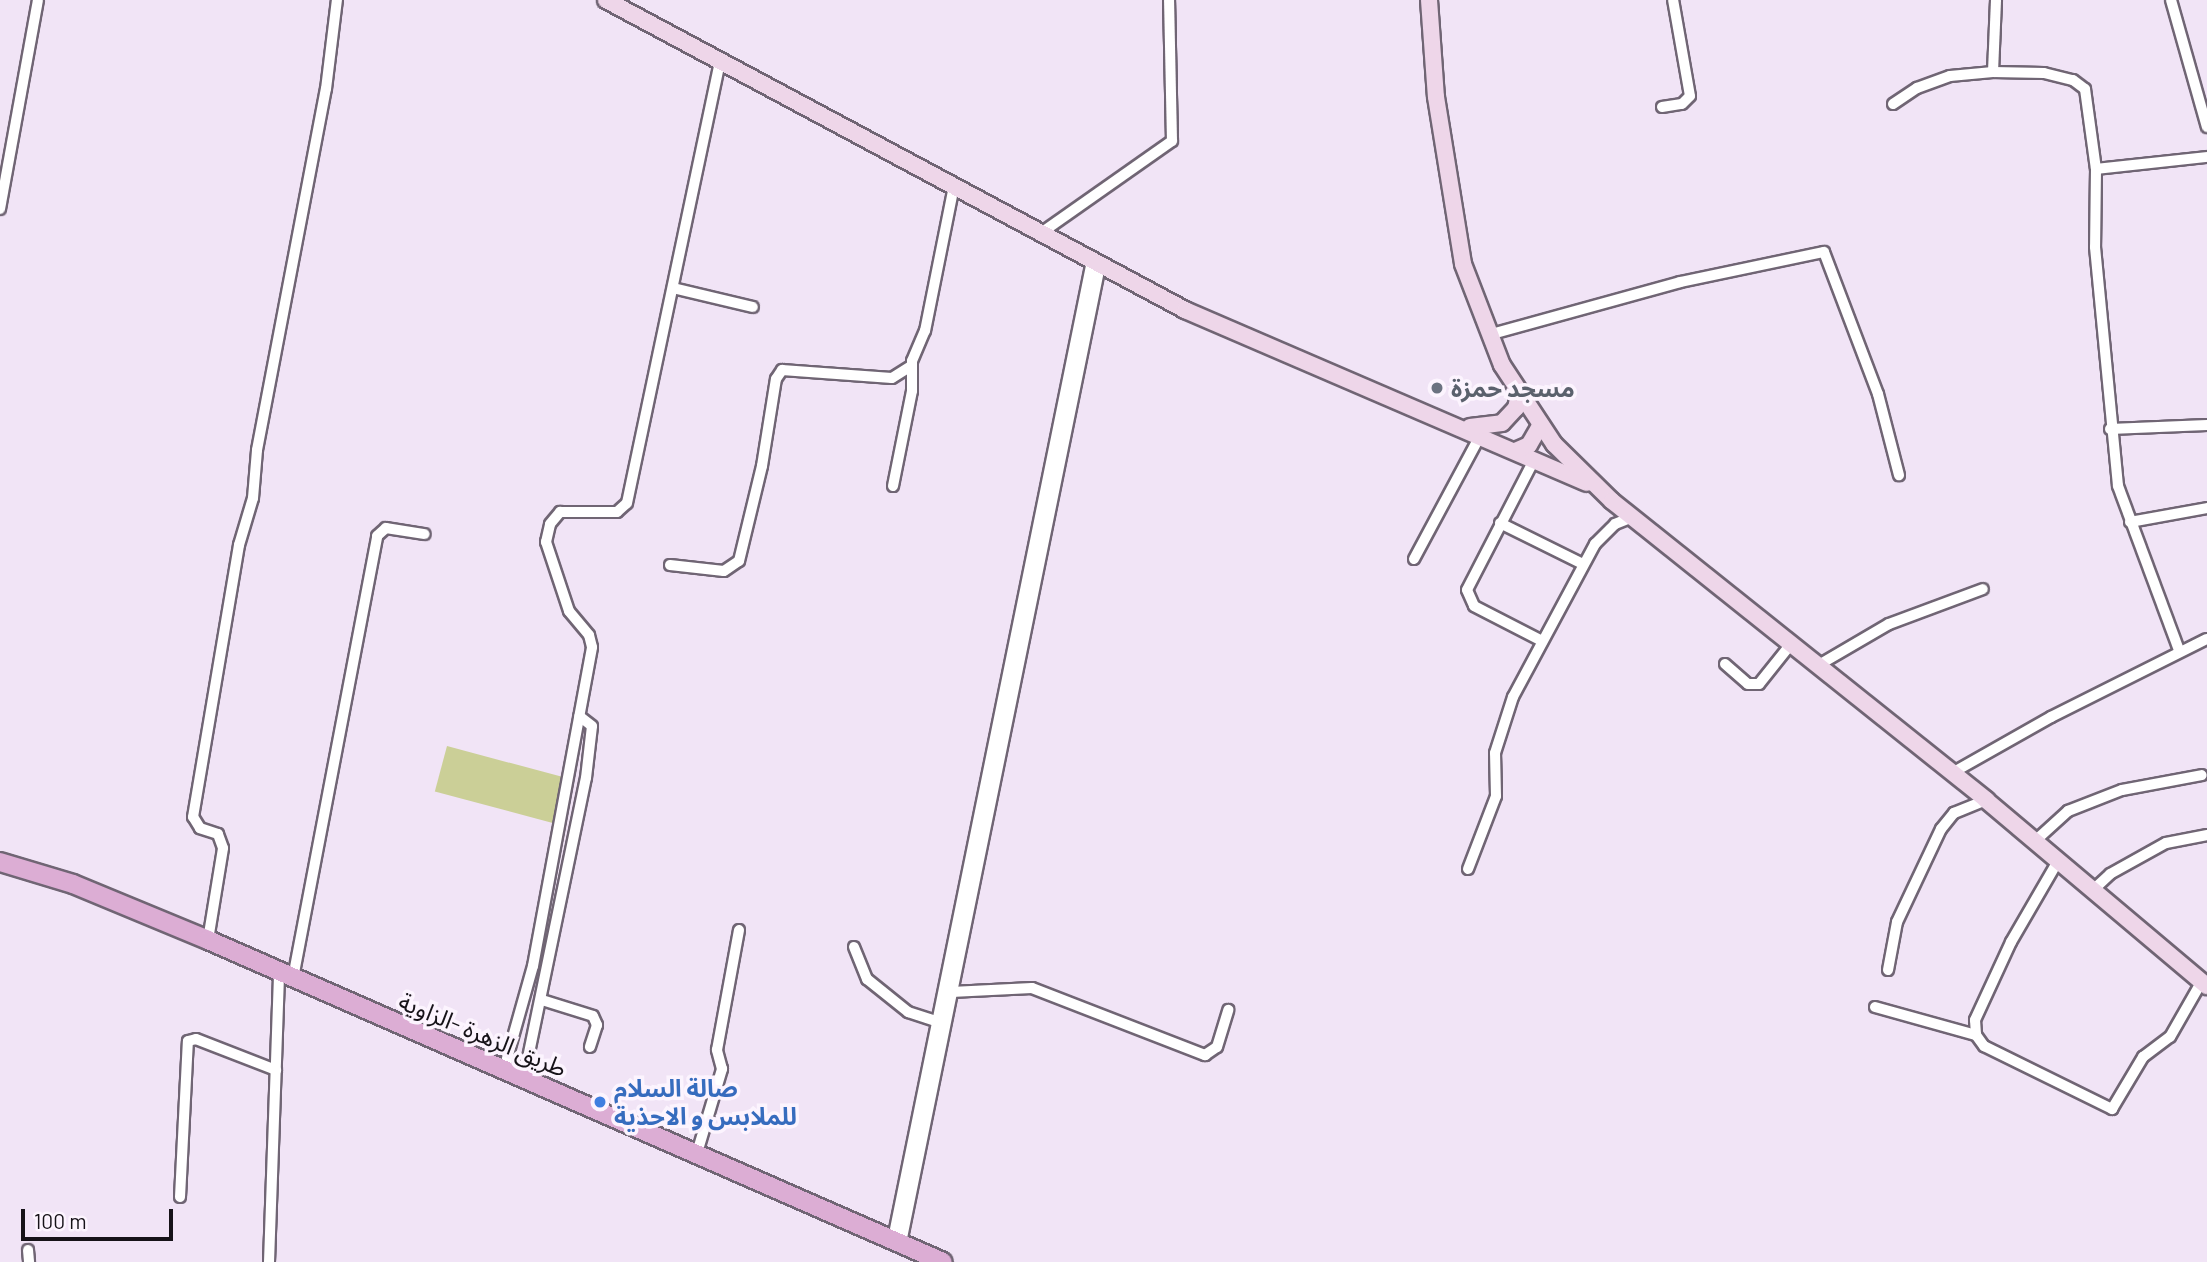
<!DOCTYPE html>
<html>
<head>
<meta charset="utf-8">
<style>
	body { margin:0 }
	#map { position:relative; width:2207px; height:1262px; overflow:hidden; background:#f1e4f6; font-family:Barlow,"Noto Sans Arabic",sans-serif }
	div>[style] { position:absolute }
	.green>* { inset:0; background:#cbcf97; transform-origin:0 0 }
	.roads { filter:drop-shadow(2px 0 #706574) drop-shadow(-2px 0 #706574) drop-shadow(0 2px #706574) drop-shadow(0 -2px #706574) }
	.street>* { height:10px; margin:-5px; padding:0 5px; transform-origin:5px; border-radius:5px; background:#fff }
	.secondary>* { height:16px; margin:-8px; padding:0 8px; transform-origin:8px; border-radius:8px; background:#eed6e9 }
	.primary>* { height:18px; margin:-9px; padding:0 9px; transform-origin:9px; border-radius:9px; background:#dcadd4 }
	.dots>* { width:19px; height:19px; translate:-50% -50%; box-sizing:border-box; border:4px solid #fcf4fe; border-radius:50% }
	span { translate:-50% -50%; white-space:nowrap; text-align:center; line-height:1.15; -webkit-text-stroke:7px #fcf4fe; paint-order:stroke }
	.worship-label { font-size:24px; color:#5b616d; font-weight:700 }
	.left { translate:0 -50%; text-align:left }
	.street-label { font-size:24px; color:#161218 }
	.shop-label { font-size:24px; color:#366cbe; font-weight:700 }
	.scale { position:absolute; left:21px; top:1209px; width:152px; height:32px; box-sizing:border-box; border:4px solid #161218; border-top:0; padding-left:9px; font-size:21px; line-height:24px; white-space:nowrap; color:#161218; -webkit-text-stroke:5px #fcf4fe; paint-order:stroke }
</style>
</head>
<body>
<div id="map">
	<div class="green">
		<i style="left:447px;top:746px;width:122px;height:47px;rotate:15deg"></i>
	</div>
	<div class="roads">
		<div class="street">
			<i style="left:2171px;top:0;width:132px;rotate:74.2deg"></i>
			<i style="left:1993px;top:72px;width:72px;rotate:-87.6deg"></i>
			<i style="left:1893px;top:104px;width:29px;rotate:-34deg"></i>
			<i style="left:1917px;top:88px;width:35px;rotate:-20deg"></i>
			<i style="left:1950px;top:76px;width:43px;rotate:-5.3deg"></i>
			<i style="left:1993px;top:72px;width:51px;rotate:1.1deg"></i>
			<i style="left:2044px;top:73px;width:30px;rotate:14deg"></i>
			<i style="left:2073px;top:80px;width:15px;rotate:37deg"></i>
			<i style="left:2085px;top:89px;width:81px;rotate:82.2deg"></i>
			<i style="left:2096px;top:169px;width:78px;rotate:90.7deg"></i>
			<i style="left:2095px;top:247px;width:240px;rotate:84.5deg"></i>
			<i style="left:2118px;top:486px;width:175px;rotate:69.6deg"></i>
			<i style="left:1662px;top:107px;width:20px;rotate:-9deg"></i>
			<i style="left:1682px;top:104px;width:11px;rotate:-45deg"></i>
			<i style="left:1690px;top:96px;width:97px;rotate:-100deg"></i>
			<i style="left:2096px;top:169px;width:112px;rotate:-6.2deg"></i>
			<i style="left:0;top:209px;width:212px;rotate:-79.7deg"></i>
			<i style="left:1041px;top:233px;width:160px;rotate:-35.1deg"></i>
			<i style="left:1172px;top:141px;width:141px;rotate:-91.2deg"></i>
			<i style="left:673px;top:288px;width:82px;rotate:13.4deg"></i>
			<i style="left:1488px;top:335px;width:199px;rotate:-15.4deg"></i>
			<i style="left:1680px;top:282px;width:147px;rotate:-11.8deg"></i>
			<i style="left:1824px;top:252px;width:152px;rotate:69.2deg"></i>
			<i style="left:1878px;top:394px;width:84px;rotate:75.5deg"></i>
			<i style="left:2110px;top:429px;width:97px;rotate:-2.4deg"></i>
			<i style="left:1534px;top:460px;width:146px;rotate:117.3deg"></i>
			<i style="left:1467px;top:590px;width:17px;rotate:66deg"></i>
			<i style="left:1474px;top:606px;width:76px;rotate:27.2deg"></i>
			<i style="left:893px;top:486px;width:97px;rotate:-78.7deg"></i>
			<i style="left:912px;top:391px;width:30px;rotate:-90deg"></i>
			<i style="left:912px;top:361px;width:33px;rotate:-67deg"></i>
			<i style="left:925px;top:331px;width:148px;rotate:-78.7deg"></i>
			<i style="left:2130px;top:522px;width:78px;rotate:-10.3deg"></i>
			<i style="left:1500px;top:523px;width:93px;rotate:26.3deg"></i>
			<i style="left:1414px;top:559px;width:140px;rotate:-61.8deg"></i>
			<i style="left:670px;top:565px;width:54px;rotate:6.3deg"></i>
			<i style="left:724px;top:571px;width:18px;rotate:-34deg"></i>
			<i style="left:739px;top:561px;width:98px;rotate:-76.4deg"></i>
			<i style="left:762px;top:466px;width:88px;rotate:-80.9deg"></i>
			<i style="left:776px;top:379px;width:11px;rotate:-56deg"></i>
			<i style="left:782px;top:370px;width:110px;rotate:4.2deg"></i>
			<i style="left:892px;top:378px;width:22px;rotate:-32deg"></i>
			<i style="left:1725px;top:664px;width:30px;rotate:41deg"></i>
			<i style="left:1748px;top:684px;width:11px"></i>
			<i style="left:1759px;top:684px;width:51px;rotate:-51.3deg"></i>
			<i style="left:1817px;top:666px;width:83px;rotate:-30.3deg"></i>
			<i style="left:1889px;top:624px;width:100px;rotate:-20.4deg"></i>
			<i style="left:1952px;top:773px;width:114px;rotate:-29.5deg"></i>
			<i style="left:2051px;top:717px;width:174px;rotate:-26.6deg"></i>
			<i style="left:2035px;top:841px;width:45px;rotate:-42.3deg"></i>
			<i style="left:2068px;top:811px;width:58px;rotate:-21.3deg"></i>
			<i style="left:2122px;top:790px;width:81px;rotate:-10.6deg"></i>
			<i style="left:2058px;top:861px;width:94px;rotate:120.1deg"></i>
			<i style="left:2011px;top:942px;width:86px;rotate:114.8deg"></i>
			<i style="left:1975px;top:1020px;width:15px;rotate:86deg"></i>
			<i style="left:1976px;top:1035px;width:14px;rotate:54deg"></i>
			<i style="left:1984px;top:1046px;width:143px;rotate:26.2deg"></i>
			<i style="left:2112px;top:1109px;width:61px;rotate:-59.2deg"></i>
			<i style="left:2143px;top:1057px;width:34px;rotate:-37deg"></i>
			<i style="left:2170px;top:1037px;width:64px;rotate:-60.3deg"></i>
			<i style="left:1468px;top:869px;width:78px;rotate:-69deg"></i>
			<i style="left:1496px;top:796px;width:43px;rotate:-91.3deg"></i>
			<i style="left:1495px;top:753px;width:59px;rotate:-72.2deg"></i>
			<i style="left:1513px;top:697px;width:174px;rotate:-61.8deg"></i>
			<i style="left:1595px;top:544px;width:28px;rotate:-45deg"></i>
			<i style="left:1615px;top:524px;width:18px;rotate:-22deg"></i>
			<i style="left:2093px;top:890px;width:23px;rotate:-43deg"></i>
			<i style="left:2110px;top:874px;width:64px;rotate:-29deg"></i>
			<i style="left:2166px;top:843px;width:42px;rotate:-11deg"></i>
			<i style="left:208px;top:940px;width:93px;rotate:-80.7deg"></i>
			<i style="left:223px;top:848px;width:15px;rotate:-110deg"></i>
			<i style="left:218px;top:834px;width:19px;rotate:-162deg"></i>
			<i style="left:200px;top:828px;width:13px;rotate:-122deg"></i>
			<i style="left:193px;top:817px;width:276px;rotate:-80.4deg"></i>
			<i style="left:239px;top:545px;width:49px;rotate:-73.4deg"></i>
			<i style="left:253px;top:498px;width:48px;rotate:-85.2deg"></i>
			<i style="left:257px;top:450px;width:368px;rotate:-79.2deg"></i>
			<i style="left:326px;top:89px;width:90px;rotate:-83deg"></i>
			<i style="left:854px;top:947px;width:35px;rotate:68deg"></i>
			<i style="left:867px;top:979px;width:53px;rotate:38.8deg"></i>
			<i style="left:908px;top:1012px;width:36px;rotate:18deg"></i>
			<i style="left:1888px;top:970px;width:49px;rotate:-79.4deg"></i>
			<i style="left:1897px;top:922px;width:103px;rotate:-64.7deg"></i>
			<i style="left:1941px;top:829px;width:21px;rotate:-51deg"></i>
			<i style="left:1954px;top:813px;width:35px;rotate:-22deg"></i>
			<i style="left:293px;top:978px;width:450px;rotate:-79.2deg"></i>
			<i style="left:377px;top:536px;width:12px;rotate:-42deg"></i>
			<i style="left:386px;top:528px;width:39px;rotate:9deg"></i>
			<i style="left:951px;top:992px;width:81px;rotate:-2.8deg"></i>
			<i style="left:1032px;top:988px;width:186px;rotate:21.2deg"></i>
			<i style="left:1205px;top:1055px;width:14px;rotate:-34deg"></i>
			<i style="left:1217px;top:1047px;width:39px;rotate:-73deg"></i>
			<i style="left:542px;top:1000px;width:53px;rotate:17.4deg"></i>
			<i style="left:593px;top:1016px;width:10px;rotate:66deg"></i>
			<i style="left:597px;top:1025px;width:23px;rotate:108deg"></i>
			<i style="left:1875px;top:1007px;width:105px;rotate:15.5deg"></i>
			<i style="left:504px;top:1069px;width:107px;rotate:-74.3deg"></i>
			<i style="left:533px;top:966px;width:324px;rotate:-79.5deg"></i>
			<i style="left:592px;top:647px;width:12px;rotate:-104deg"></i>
			<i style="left:589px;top:635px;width:31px;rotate:-130deg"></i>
			<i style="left:569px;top:611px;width:73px;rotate:-108.4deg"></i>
			<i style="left:546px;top:542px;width:18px;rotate:-77deg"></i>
			<i style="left:550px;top:524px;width:16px;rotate:-50deg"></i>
			<i style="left:560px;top:512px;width:57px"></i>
			<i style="left:617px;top:512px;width:13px;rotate:-42deg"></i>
			<i style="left:627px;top:503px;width:452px;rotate:-78.1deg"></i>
			<i style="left:524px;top:1077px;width:305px;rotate:-78.3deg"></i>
			<i style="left:586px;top:778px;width:52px;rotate:-83.4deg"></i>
			<i style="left:592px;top:726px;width:16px;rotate:-142deg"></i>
			<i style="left:697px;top:1153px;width:88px;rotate:-73.4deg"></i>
			<i style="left:722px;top:1069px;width:20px;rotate:-105deg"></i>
			<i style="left:717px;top:1050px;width:122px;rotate:-79.6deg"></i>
			<i style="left:180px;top:1197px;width:156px;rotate:-87.1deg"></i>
			<i style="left:188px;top:1041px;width:8px;rotate:-14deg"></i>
			<i style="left:196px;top:1039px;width:86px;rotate:21.2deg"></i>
			<i style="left:893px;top:1239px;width:998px;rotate:-78.5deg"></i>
			<i style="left:901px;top:1243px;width:997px;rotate:-78.49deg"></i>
			<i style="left:28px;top:1250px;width:12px;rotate:85deg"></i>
			<i style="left:269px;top:1262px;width:290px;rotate:-88deg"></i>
		</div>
		<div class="secondary">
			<i style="left:606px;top:0;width:657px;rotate:28.16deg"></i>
			<i style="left:1185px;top:310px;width:437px;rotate:23.3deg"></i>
			<i style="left:1429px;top:0;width:97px;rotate:85.9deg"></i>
			<i style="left:1436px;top:97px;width:169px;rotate:80.8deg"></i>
			<i style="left:1463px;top:264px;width:108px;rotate:68.9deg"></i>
			<i style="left:1502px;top:365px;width:95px;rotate:56.6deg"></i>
			<i style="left:1554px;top:444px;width:81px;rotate:44.5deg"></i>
			<i style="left:1612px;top:501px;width:479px;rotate:38.6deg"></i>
			<i style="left:1986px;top:800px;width:289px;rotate:40.1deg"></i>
			<i style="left:1470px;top:427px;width:32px;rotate:-7deg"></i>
			<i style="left:1502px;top:423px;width:21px;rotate:-47deg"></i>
			<i style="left:1516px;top:408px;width:13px;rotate:-77deg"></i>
			<i style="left:1515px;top:451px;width:15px;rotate:-23deg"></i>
			<i style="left:1529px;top:445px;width:22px;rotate:-60deg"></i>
		</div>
		<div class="primary">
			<i style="left:0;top:862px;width:76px;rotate:16.8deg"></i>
			<i style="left:73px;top:884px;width:146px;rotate:22.5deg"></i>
			<i style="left:208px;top:940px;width:802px;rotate:23.66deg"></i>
		</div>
	</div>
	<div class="dots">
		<i style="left:1437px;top:388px;background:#6b7280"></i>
		<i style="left:600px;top:1102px;background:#3f7fe0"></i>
	</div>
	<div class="worship-label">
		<span class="left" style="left:1451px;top:388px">مسجد حمزة</span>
	</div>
	<div class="street-label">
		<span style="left:483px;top:1034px;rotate:23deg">طريق الزهرة -الزاوية</span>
	</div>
	<div class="shop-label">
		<span class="left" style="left:614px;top:1102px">صالة السلام<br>للملابس و الاحذية</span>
	</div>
	<div class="scale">100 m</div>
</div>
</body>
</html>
